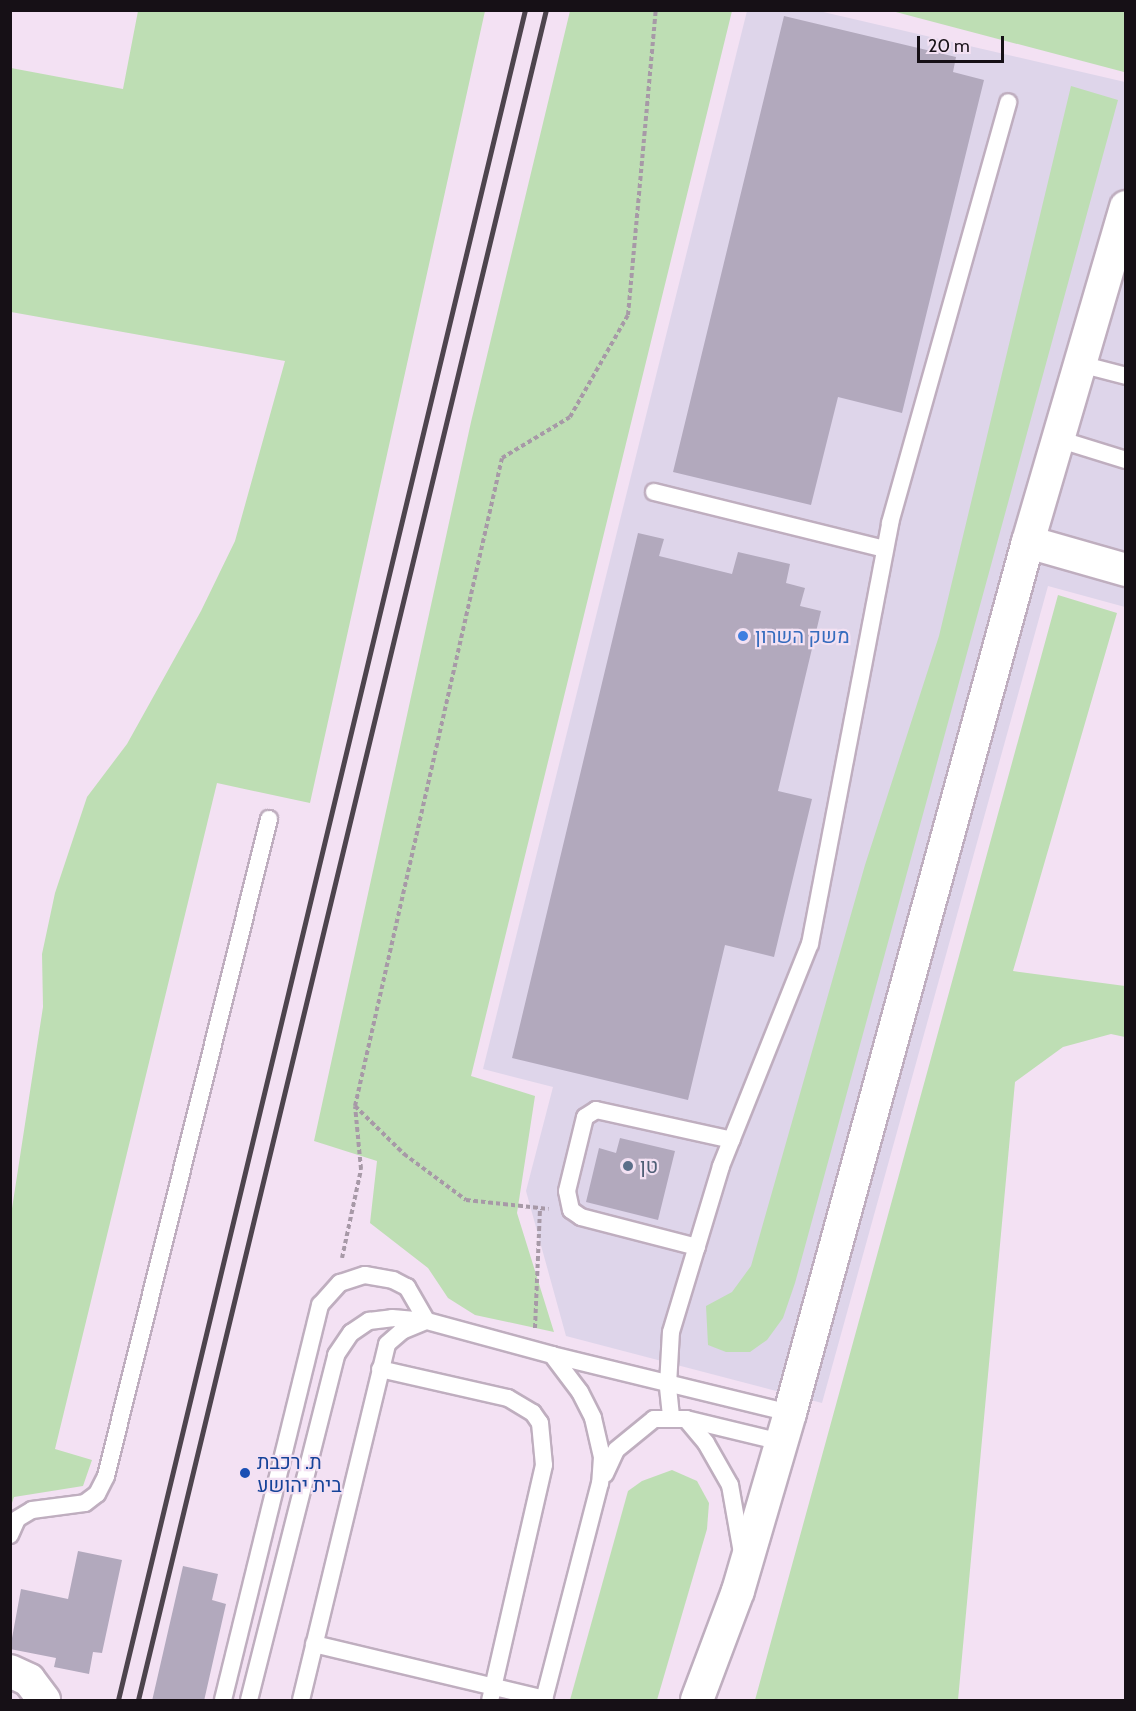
<!DOCTYPE html>
<html>
<head>
<meta charset="utf-8">
<style>
	body { margin:0 }
	#map { position:relative; width:1136px; height:1711px; overflow:hidden; background:#f3e1f3; font-family:Cabin,Heebo,sans-serif }
	div>[style] { position:absolute }
	.industrial>* { inset:0; background:#ded5ea }
	.green>* { inset:0; background:#bedeb4 }
	.building>* { inset:0; background:#b2a9bd }
	.path>* { height:4px; margin-top:-2px; transform-origin:0; background:repeating-linear-gradient(90deg,#a799a7 0 4.5px,transparent 0 7.5px) }
	.roads { filter:drop-shadow(2px 0 #bfaebf) drop-shadow(-2px 0 #bfaebf) drop-shadow(0 2px #bfaebf) drop-shadow(0 -2px #bfaebf) }
	.service>* { height:16px; margin:-8px; padding:0 8px; transform-origin:8px; border-radius:8px; background:#fff }
	.minor>* { height:32px; margin:-16px; padding:0 16px; transform-origin:16px; border-radius:16px; background:#fff }
	.rail>* { height:4.5px; margin:-2.25px; padding:0 2.25px; transform-origin:2.25px; border-radius:2.25px; background:#4d444d }
	.dots>* { width:16px; height:16px; translate:-50% -50%; box-sizing:border-box; border:3px solid #f3e1f3; border-radius:50% }
	span { translate:-50% -50%; white-space:nowrap; text-align:center; line-height:1.15; -webkit-text-stroke:4.5px #f3e1f3; paint-order:stroke }
	.shop-label { font-size:20px; color:#366cbe }
	.left { translate:0 -50%; text-align:left }
	.service-label { font-size:20px; color:#4e5e75 }
	.transit-label { font-size:20px; color:#164399 }
	.frame { position:absolute; inset:0; border:12px solid #161016; pointer-events:none }
	.scale { position:absolute; left:917px; top:36px; width:87px; height:27px; box-sizing:border-box; border:3px solid #161016; border-top:0; padding-left:8px; font-size:18px; line-height:21px; white-space:nowrap; color:#161016; -webkit-text-stroke:4px #f3e1f3; paint-order:stroke }
</style>
</head>
<body>
<div id="map">
	<div class="industrial">
		<i style="clip-path:polygon(747px 11px,819px 11px,1125px 82px,1125px 607px,1048px 586px,822px 1403px,566px 1336px,526px 1191px,553px 1087px,483px 1069px)"></i>
	</div>
	<div class="green">
		<i style="clip-path:polygon(138px 11px,485px 11px,310px 803px,217px 783px,55px 1449px,92px 1460px,83px 1486px,14px 1497px,11px 1506px,11px 1215px,43px 1007px,42px 954px,55px 893px,87px 797px,127px 744px,201px 611px,235px 541px,285px 361px,11px 312px,11px 68px,123px 89px)"></i>
		<i style="clip-path:polygon(570px 11px,732px 11px,471px 1076px,535px 1096px,517px 1213px,554px 1332px,475px 1315px,448px 1298px,428px 1268px,370px 1223px,377px 1161px,314px 1141px,471px 422px)"></i>
		<i style="clip-path:polygon(892px 11px,1125px 11px,1125px 68px,1124px 72px)"></i>
		<i style="clip-path:polygon(1071px 86px,1118px 100px,795px 1283px,783px 1318px,767px 1340px,750px 1352px,726px 1352px,708px 1345px,706px 1306px,732px 1292px,751px 1266px,865px 865px,939px 636px)"></i>
		<i style="clip-path:polygon(1058px 595px,1117px 613px,1013px 971px,1125px 986px,1125px 1037px,1111px 1034px,1063px 1047px,1015px 1082px,958px 1700px,755px 1700px)"></i>
		<i style="clip-path:polygon(672px 1470px,697px 1481px,709px 1503px,707px 1529px,657px 1700px,570px 1700px,628px 1491px,642px 1481px)"></i>
	</div>
	<div class="building">
		<i style="clip-path:polygon(784px 16px,956px 57px,953px 72px,984px 80px,902px 413px,838px 397px,811px 505px,673px 472px)"></i>
		<i style="clip-path:polygon(638px 533px,664px 539px,659px 556px,732px 574px,738px 552px,790px 564px,786px 583px,805px 588px,800px 606px,821px 611px,778px 791px,812px 799px,774px 957px,725px 945px,688px 1100px,512px 1058px)"></i>
		<i style="clip-path:polygon(620px 1138px,675px 1151px,658px 1220px,586px 1202px,599px 1148px,616px 1153px)"></i>
		<i style="clip-path:polygon(78px 1551px,122px 1560px,102px 1653px,93px 1652px,89px 1674px,54px 1667px,56px 1658px,10px 1649px,21px 1589px,68px 1599px)"></i>
		<i style="clip-path:polygon(183px 1566px,218px 1574px,212px 1600px,226px 1604px,204px 1701px,152px 1701px)"></i>
	</div>
	<div class="path">
		<i style="left:355px;top:1106px;width:69px;rotate:44.4deg"></i>
		<i style="left:404px;top:1154px;width:77px;rotate:36.6deg"></i>
		<i style="left:466px;top:1200px;width:83px;rotate:6.2deg"></i>
		<i style="left:342px;top:1258px;width:91px;rotate:-77.9deg"></i>
		<i style="left:361px;top:1169px;width:63px;rotate:-95.4deg"></i>
		<i style="left:355px;top:1106px;width:664px;rotate:-77.22deg"></i>
		<i style="left:502px;top:458px;width:79px;rotate:-31.1deg"></i>
		<i style="left:570px;top:417px;width:117px;rotate:-60.4deg"></i>
		<i style="left:628px;top:315px;width:306px;rotate:-84.8deg"></i>
		<i style="left:535px;top:1328px;width:119px;rotate:-87.6deg"></i>
	</div>
	<div class="roads">
		<div class="service">
			<i style="left:1080px;top:364px;width:48px;rotate:14.6deg"></i>
			<i style="left:1058px;top:439px;width:71px;rotate:17.2deg"></i>
			<i style="left:654px;top:492px;width:237px;rotate:13.9deg"></i>
			<i style="left:697px;top:1247px;width:120px;rotate:-165.5deg"></i>
			<i style="left:581px;top:1217px;width:12px;rotate:-145deg"></i>
			<i style="left:571px;top:1210px;width:19px;rotate:-102deg"></i>
			<i style="left:567px;top:1191px;width:76px;rotate:-76.3deg"></i>
			<i style="left:585px;top:1117px;width:13px;rotate:-32deg"></i>
			<i style="left:596px;top:1110px;width:139px;rotate:12.4deg"></i>
			<i style="left:552px;top:1355px;width:245px;rotate:13.7deg"></i>
			<i style="left:380px;top:1369px;width:131px;rotate:12.8deg"></i>
			<i style="left:508px;top:1398px;width:29px;rotate:31deg"></i>
			<i style="left:533px;top:1413px;width:12px;rotate:55deg"></i>
			<i style="left:540px;top:1423px;width:42px;rotate:84.6deg"></i>
			<i style="left:544px;top:1465px;width:241px;rotate:102.9deg"></i>
			<i style="left:671px;top:1416px;width:31px;rotate:-96deg"></i>
			<i style="left:668px;top:1385px;width:53px;rotate:-86.8deg"></i>
			<i style="left:671px;top:1332px;width:173px;rotate:-73.2deg"></i>
			<i style="left:721px;top:1166px;width:239px;rotate:-68.2deg"></i>
			<i style="left:810px;top:944px;width:429px;rotate:-79.2deg"></i>
			<i style="left:890px;top:523px;width:437px;rotate:-74.3deg"></i>
			<i style="left:686px;top:1419px;width:31px;rotate:50deg"></i>
			<i style="left:706px;top:1443px;width:48px;rotate:60.3deg"></i>
			<i style="left:730px;top:1485px;width:69px;rotate:80deg"></i>
			<i style="left:605px;top:1474px;width:26px;rotate:-65deg"></i>
			<i style="left:616px;top:1450px;width:49px;rotate:-39.2deg"></i>
			<i style="left:654px;top:1419px;width:32px"></i>
			<i style="left:686px;top:1419px;width:98px;rotate:13.6deg"></i>
			<i style="left:10px;top:1535px;width:17px;rotate:-66deg"></i>
			<i style="left:17px;top:1519px;width:17px;rotate:-31deg"></i>
			<i style="left:32px;top:1510px;width:53px;rotate:-7.5deg"></i>
			<i style="left:85px;top:1503px;width:15px;rotate:-37deg"></i>
			<i style="left:97px;top:1494px;width:20px;rotate:-63deg"></i>
			<i style="left:106px;top:1476px;width:677px;rotate:-76.07deg"></i>
			<i style="left:314px;top:1644px;width:237px;rotate:13.4deg"></i>
			<i style="left:223px;top:1700px;width:407px;rotate:-76.2deg"></i>
			<i style="left:320px;top:1305px;width:30px;rotate:-48deg"></i>
			<i style="left:340px;top:1283px;width:26px;rotate:-18deg"></i>
			<i style="left:365px;top:1275px;width:28px;rotate:10deg"></i>
			<i style="left:393px;top:1280px;width:16px;rotate:27deg"></i>
			<i style="left:407px;top:1287px;width:39px;rotate:60deg"></i>
			<i style="left:427px;top:1321px;width:130px;rotate:15.2deg"></i>
			<i style="left:552px;top:1355px;width:46px;rotate:52.9deg"></i>
			<i style="left:580px;top:1392px;width:29px;rotate:63deg"></i>
			<i style="left:593px;top:1418px;width:40px;rotate:77deg"></i>
			<i style="left:602px;top:1457px;width:26px;rotate:94deg"></i>
			<i style="left:600px;top:1483px;width:224px;rotate:104.5deg"></i>
			<i style="left:249px;top:1700px;width:356px;rotate:-75.8deg"></i>
			<i style="left:336px;top:1355px;width:27px;rotate:-56deg"></i>
			<i style="left:351px;top:1333px;width:22px;rotate:-34deg"></i>
			<i style="left:369px;top:1321px;width:23px;rotate:-7deg"></i>
			<i style="left:392px;top:1318px;width:35px;rotate:5deg"></i>
			<i style="left:301px;top:1700px;width:366px;rotate:-76.4deg"></i>
			<i style="left:387px;top:1344px;width:20px;rotate:-41deg"></i>
			<i style="left:402px;top:1331px;width:23px;rotate:-23deg"></i>
		</div>
		<div class="minor">
			<i style="left:1028px;top:542px;width:102px;rotate:15.9deg"></i>
			<i style="left:10px;top:1671px;width:21px;rotate:25deg"></i>
			<i style="left:29px;top:1680px;width:25px;rotate:53deg"></i>
			<i style="left:697px;top:1700px;width:116px;rotate:-69.4deg"></i>
			<i style="left:738px;top:1591px;width:185px;rotate:-73.7deg"></i>
			<i style="left:790px;top:1413px;width:903px;rotate:-74.72deg"></i>
			<i style="left:1028px;top:542px;width:349px;rotate:-73.7deg"></i>
		</div>
	</div>
	<div class="rail">
		<i style="left:118px;top:1700px;width:1738px;rotate:-76.46deg"></i>
		<i style="left:138px;top:1700px;width:1739px;rotate:-76.43deg"></i>
	</div>
	<div class="dots">
		<i style="left:743px;top:636px;background:#3f7fe0"></i>
		<i style="left:628px;top:1166px;background:#5c6f8a"></i>
		<i style="left:245px;top:1473px;background:#1a4fb4"></i>
	</div>
	<div class="shop-label">
		<span class="left" style="left:755px;top:636px">משק השרון</span>
	</div>
	<div class="service-label">
		<span class="left" style="left:640px;top:1166px">טן</span>
	</div>
	<div class="transit-label">
		<span class="left" style="left:257px;top:1474px">ת. רכבת<br>בית יהושע</span>
	</div>
	<div class="frame"></div>
	<div class="scale">20 m</div>
</div>
</body>
</html>
